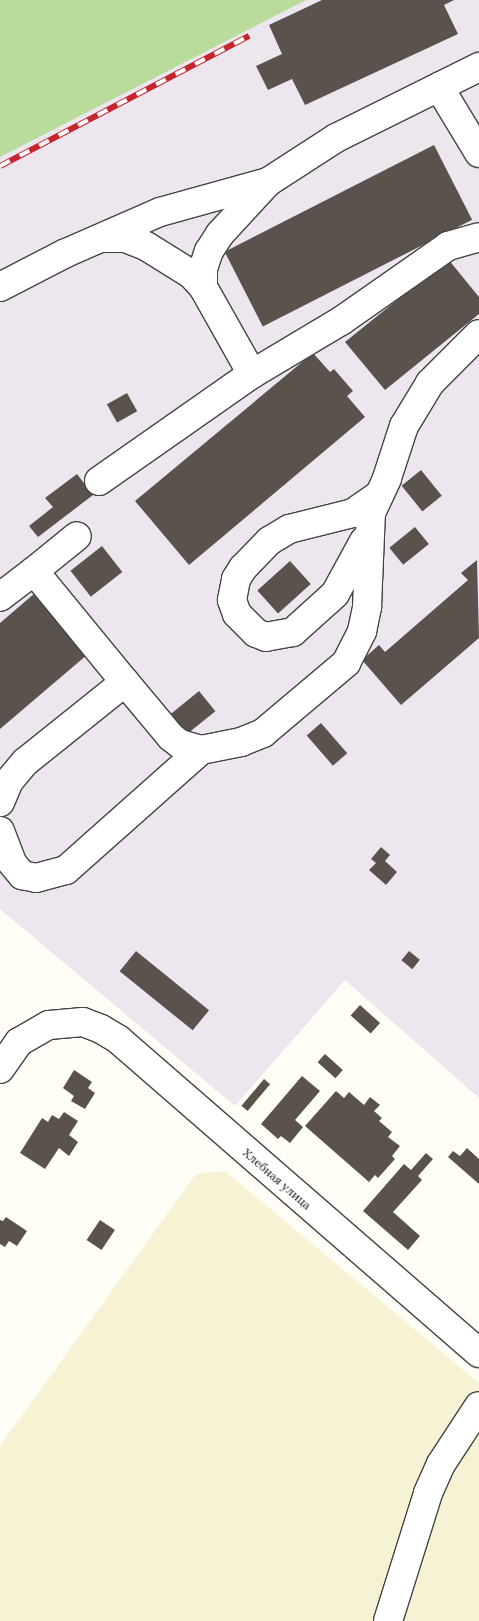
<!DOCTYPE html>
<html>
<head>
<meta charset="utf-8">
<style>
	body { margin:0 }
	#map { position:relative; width:479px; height:1621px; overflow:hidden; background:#fffdf5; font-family:Lora,serif }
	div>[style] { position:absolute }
	.industrial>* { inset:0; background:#eee6ef }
	.farmland>* { inset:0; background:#f6f3d4 }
	.forest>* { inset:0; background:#b9dc9c }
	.building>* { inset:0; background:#5a524d; transform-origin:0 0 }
	.roads { filter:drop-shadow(1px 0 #444) drop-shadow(-1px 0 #444) drop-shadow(0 1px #444) drop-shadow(0 -1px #444) }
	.minor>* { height:28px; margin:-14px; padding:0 14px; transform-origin:14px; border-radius:14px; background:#fff }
	.rail>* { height:5.5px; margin-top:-2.75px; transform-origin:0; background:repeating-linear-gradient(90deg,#fff 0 11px,#c4262e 0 22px); box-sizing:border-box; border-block:1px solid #c4262e }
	span { translate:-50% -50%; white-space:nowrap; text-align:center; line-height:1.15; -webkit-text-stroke:5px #fff; paint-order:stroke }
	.street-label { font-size:12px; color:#111 }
</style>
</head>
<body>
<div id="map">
	<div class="industrial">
		<i style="clip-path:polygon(249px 0,479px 0,479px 1098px,345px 980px,235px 1106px,0 909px,0 129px)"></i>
	</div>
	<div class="farmland">
		<i style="clip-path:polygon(225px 1171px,479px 1383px,479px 1621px,0 1621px,0 1446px,196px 1174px)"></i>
	</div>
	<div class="forest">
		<i style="clip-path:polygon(0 0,306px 0,0 157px)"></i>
	</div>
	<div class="building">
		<i style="clip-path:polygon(322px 0,454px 0,444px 5px,458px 34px,305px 105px,292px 79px,268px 90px,256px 66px,282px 54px,269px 25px)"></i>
		<i style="left:434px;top:145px;width:84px;height:235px;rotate:63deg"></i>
		<i style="clip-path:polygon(448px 259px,479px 297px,479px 314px,385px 390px,345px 342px)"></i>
		<i style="clip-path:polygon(313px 353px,330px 372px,334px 369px,353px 391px,347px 396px,365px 417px,189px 565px,135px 501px)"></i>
		<i style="left:127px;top:393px;width:21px;height:23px;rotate:61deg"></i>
		<i style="left:421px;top:470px;width:33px;height:25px;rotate:51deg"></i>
		<i style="clip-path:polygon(77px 474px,93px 495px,38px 537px,29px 526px,53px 507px,45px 498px)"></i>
		<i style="left:415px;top:527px;width:22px;height:33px;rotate:51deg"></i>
		<i style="left:102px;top:546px;width:33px;height:40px;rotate:52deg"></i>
		<i style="clip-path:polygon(477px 560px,479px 638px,401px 705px,362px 660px,379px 645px,385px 652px,468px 580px,461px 573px)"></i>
		<i style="left:290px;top:561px;width:31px;height:44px;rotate:48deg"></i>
		<i style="clip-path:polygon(35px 593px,88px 654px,0 729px,0 623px)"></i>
		<i style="left:199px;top:691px;width:26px;height:36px;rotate:51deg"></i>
		<i style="left:321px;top:723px;width:40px;height:19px;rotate:49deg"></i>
		<i style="clip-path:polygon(381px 847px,390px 855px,385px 861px,397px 872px,386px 885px,369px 870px,376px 863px,371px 859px)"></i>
		<i style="left:136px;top:951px;width:94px;height:26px;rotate:39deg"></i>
		<i style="left:409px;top:951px;width:14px;height:12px;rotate:39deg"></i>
		<i style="left:360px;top:1005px;width:27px;height:14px;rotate:42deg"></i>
		<i style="left:325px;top:1054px;width:24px;height:11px;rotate:42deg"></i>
		<i style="clip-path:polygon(74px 1070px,92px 1082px,88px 1088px,95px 1093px,85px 1109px,71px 1101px,74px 1096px,63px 1088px)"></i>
		<i style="clip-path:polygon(302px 1076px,320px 1091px,295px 1120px,303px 1127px,290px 1143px,281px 1136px,278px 1139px,261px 1124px)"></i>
		<i style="left:264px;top:1079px;width:8px;height:35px;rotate:40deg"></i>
		<i style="clip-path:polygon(336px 1091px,344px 1098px,349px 1092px,364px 1105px,370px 1097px,380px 1105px,374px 1111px,382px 1118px,379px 1121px,392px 1132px,388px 1137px,400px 1146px,392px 1156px,395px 1159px,378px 1178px,375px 1175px,369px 1182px,305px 1126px)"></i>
		<i style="clip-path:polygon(64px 1112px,78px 1121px,69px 1135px,78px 1142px,69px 1156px,59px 1148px,45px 1169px,20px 1153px,42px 1118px,48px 1122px,52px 1115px,59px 1119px)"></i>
		<i style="clip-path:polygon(467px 1148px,479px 1159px,479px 1184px,448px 1157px,453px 1151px,460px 1156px)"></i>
		<i style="clip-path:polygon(426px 1153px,433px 1159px,418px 1176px,422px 1180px,393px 1212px,420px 1236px,408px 1250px,363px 1211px,404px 1164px,411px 1170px)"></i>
		<i style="clip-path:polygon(6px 1217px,27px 1231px,17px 1246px,9px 1241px,5px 1247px,0 1244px,0 1220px,3px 1221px)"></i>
		<i style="left:100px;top:1220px;width:18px;height:24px;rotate:34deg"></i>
	</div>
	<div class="roads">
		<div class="minor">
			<i style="left:439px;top:87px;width:77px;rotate:58.8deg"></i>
			<i style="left:102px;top:238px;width:23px"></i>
			<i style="left:125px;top:238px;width:22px;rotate:21deg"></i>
			<i style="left:146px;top:246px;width:53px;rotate:31.9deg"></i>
			<i style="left:191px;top:274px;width:18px;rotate:47deg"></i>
			<i style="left:203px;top:287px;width:100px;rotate:60.6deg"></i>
			<i style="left:0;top:287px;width:74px;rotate:-27.3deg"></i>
			<i style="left:66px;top:253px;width:103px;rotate:-23.6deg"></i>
			<i style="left:160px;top:212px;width:112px;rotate:-15.5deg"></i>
			<i style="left:268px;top:182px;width:81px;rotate:-32.9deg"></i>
			<i style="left:336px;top:138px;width:160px;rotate:-26.4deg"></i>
			<i style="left:203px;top:287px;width:18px;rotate:-90deg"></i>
			<i style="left:203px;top:269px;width:19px;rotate:-72deg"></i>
			<i style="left:209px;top:251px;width:20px;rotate:-57deg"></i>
			<i style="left:220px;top:234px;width:71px;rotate:-47.3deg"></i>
			<i style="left:99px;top:481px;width:187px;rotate:-35deg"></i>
			<i style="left:252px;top:374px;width:104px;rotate:-30.8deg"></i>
			<i style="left:341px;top:321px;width:131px;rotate:-35deg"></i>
			<i style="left:448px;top:246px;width:32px;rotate:-16deg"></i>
			<i style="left:364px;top:541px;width:60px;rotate:118.7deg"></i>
			<i style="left:335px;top:594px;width:57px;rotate:137.9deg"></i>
			<i style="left:293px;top:632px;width:27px;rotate:170deg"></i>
			<i style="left:266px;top:637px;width:11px;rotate:-158deg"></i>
			<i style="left:256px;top:633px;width:27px;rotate:-135deg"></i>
			<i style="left:237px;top:614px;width:15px;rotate:-110deg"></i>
			<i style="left:232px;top:600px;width:21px;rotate:-79deg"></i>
			<i style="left:236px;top:579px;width:13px;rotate:-58deg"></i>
			<i style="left:243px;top:568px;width:37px;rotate:-46deg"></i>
			<i style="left:269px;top:541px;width:23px;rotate:-31deg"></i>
			<i style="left:289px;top:529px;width:66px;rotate:-14deg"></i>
			<i style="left:353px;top:513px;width:32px;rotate:-35deg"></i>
			<i style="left:34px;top:571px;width:55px;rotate:-39.1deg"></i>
			<i style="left:0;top:597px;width:43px;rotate:-37.4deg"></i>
			<i style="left:34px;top:571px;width:144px;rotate:50.7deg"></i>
			<i style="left:125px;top:682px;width:128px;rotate:141.3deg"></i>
			<i style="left:25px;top:762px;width:25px;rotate:130deg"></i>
			<i style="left:9px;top:781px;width:23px;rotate:113deg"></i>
			<i style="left:125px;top:682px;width:72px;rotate:50.1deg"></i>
			<i style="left:171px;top:737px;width:11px;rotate:38deg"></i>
			<i style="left:180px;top:744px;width:22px;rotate:16deg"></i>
			<i style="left:0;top:831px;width:34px;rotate:69deg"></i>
			<i style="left:12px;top:863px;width:16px;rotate:50deg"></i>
			<i style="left:22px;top:875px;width:14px;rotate:12deg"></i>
			<i style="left:36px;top:878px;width:31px;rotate:-15deg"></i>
			<i style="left:66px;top:870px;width:181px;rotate:-41.6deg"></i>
			<i style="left:201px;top:750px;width:41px;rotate:-11.3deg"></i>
			<i style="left:241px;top:742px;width:24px;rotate:-22deg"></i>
			<i style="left:263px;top:733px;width:109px;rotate:-40.1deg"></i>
			<i style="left:346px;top:663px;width:36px;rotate:-63deg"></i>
			<i style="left:362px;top:631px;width:25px;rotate:-78deg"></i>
			<i style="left:367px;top:607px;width:94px;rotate:-87.6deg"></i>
			<i style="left:371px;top:513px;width:38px;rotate:-65deg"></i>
			<i style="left:387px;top:478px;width:55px;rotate:-71.9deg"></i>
			<i style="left:404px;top:426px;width:50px;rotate:-58.8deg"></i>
			<i style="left:430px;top:383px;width:69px;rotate:-45deg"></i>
			<i style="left:0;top:1069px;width:33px;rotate:-55deg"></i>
			<i style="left:19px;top:1042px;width:34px;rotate:-30deg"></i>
			<i style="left:49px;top:1025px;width:34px;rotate:-5deg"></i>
			<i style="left:83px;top:1022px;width:19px;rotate:21deg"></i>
			<i style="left:101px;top:1029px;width:21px;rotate:31deg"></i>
			<i style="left:119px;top:1040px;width:477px;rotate:41deg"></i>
			<i style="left:388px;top:1621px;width:134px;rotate:-72.6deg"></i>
			<i style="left:428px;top:1493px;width:32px;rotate:-66deg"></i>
			<i style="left:441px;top:1464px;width:69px;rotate:-56.8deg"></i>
		</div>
	</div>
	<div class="rail">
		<i style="left:0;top:166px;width:281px;rotate:-27.6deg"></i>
	</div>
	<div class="street-label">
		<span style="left:277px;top:1179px;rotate:41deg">Хлебная улица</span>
	</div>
</div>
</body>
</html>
